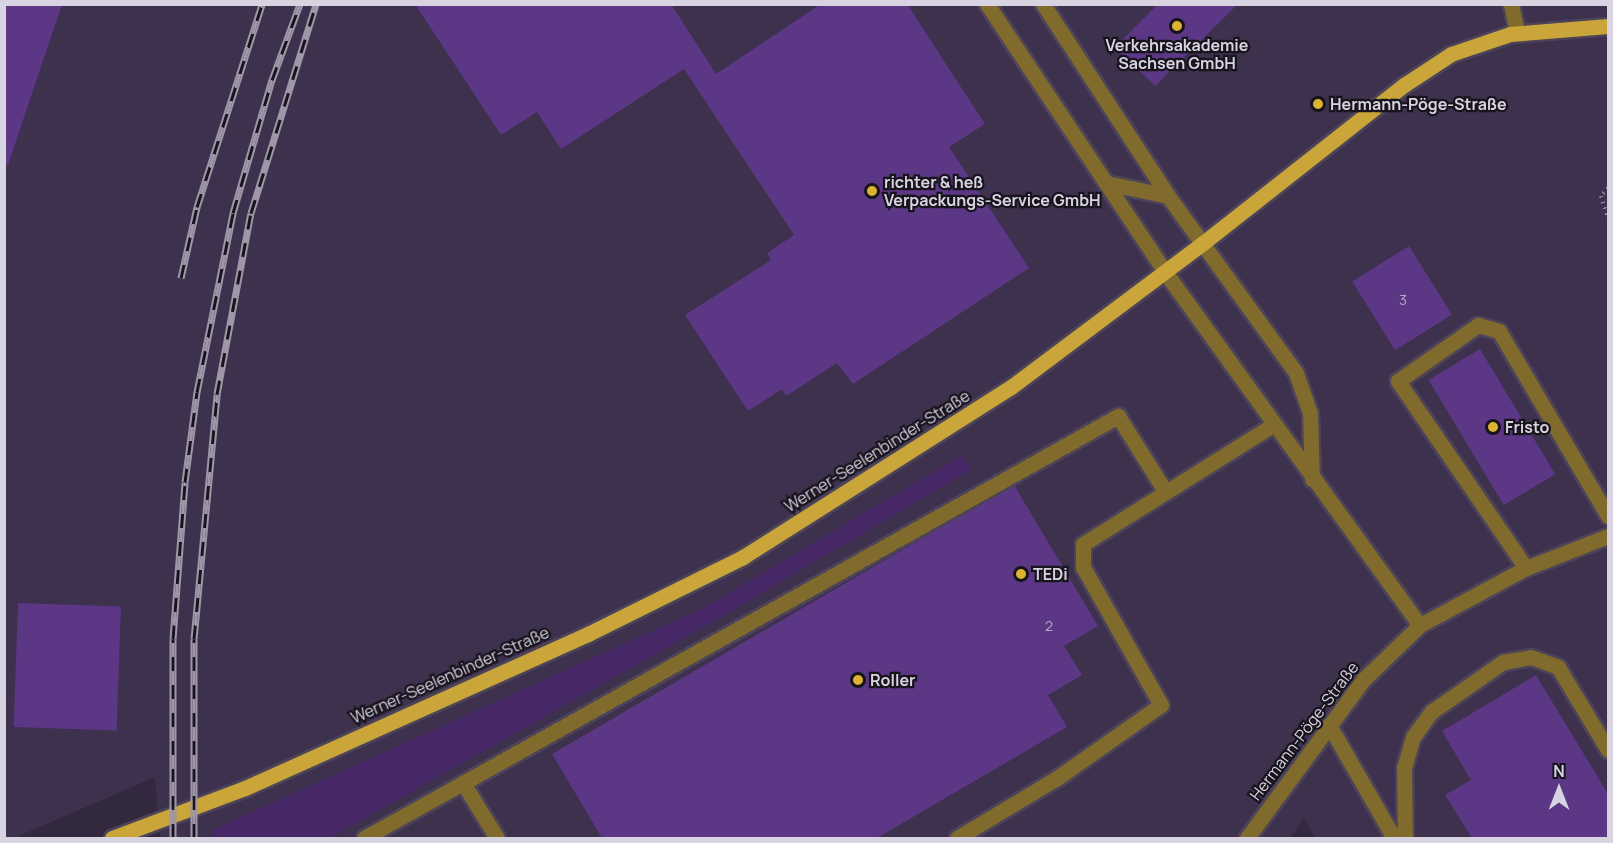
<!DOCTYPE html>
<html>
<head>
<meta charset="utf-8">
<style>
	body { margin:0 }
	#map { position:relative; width:1613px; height:843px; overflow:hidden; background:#33293f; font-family:Manrope,sans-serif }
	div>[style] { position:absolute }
	.built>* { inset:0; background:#3d314d }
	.green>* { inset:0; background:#452865 }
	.building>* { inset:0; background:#5c3785; transform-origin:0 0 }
	.path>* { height:4px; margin-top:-2px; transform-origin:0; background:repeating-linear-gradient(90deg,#8d8698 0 1.5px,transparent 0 6px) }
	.roads { filter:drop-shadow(2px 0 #4d4459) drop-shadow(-2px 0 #4d4459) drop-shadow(0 2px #4d4459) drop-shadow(0 -2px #4d4459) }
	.minor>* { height:15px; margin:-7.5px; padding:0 7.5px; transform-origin:7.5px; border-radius:7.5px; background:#806a2c }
	.major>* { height:15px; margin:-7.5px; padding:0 7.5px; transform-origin:7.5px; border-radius:7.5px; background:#c9a53a }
	.rail>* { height:7px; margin-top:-3.5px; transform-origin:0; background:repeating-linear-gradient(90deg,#18141e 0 14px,#9d97a8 0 28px); box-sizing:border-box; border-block:2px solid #9d97a8 }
	.dots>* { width:16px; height:16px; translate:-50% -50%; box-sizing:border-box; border:3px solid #18141e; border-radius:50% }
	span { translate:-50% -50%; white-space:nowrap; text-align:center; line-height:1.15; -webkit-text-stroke:4.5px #18141e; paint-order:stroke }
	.number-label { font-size:14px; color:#b9acca }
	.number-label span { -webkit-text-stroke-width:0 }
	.poi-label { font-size:16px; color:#d8d3e1; font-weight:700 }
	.left { translate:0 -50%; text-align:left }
	.street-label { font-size:16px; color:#d8d3e1 }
	.frame { position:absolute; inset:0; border:6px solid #d8d3e1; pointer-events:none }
	.north { position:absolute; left:1529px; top:759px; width:60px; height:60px; -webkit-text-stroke:4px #18141e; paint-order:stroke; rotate:0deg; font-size:16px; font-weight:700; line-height:24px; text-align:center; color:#d8d3e1 }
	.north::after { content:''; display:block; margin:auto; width:21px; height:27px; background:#d8d3e1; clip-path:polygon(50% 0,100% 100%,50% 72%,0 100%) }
</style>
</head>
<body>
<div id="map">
	<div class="built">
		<i style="clip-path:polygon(5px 5px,1608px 5px,1608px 838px,1315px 838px,1304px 818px,1290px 838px,330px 838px,716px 620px,962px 456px,705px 607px,212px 830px,213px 838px,160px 838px,155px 777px,14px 838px,5px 838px)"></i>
	</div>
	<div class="green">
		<i style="clip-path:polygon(962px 455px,971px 470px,716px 620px,330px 838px,213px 838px,212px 830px,705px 607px)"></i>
	</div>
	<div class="building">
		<i style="clip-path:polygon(4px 4px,62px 4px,8px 165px,4px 164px)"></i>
		<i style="clip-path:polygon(415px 4px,671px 4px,716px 74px,821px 4px,907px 4px,985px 124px,949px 147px,1029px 268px,853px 384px,837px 363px,786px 396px,782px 389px,748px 411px,685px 315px,771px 260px,767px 253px,794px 235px,684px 69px,561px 149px,537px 112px,501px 135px)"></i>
		<i style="clip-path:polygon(1158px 4px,1238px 4px,1155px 86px,1115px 47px)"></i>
		<i style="left:1409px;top:246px;width:81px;height:67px;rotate:58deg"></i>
		<i style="left:1480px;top:349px;width:146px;height:60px;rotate:59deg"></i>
		<i style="clip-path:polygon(1014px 485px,1098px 626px,1064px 646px,1082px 675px,1048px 695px,1067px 727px,877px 838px,602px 838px,552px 754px)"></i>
		<i style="left:18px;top:603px;width:103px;height:124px;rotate:2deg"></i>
		<i style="clip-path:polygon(1536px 675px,1608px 794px,1608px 838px,1472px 838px,1445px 795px,1471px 780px,1442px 731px)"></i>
	</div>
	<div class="path">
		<i style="left:1608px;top:188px;width:11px;rotate:131deg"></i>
		<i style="left:1601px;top:196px;width:24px;rotate:73deg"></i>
	</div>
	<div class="roads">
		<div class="minor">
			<i style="left:987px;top:4px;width:322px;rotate:56.4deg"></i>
			<i style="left:1165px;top:272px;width:435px;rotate:54.2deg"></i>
			<i style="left:1043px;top:4px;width:229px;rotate:56.9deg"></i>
			<i style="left:1168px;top:196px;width:218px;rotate:54.1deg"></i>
			<i style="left:1296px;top:373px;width:42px;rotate:70.7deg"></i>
			<i style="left:1310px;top:413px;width:66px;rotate:88.3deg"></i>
			<i style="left:1511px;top:4px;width:30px;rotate:78deg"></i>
			<i style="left:1106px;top:183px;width:63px;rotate:11.8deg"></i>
			<i style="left:1526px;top:568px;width:227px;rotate:-124.4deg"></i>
			<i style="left:1398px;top:381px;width:98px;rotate:-35deg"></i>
			<i style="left:1478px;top:325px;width:22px;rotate:16deg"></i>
			<i style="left:1499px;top:331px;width:215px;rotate:59.5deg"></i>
			<i style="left:1329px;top:725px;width:130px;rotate:60.1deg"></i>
			<i style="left:364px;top:838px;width:113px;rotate:-29.1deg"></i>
			<i style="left:497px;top:838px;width:65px;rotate:-121.7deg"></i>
			<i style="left:463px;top:783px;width:751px;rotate:-29.26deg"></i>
			<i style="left:1118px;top:416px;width:89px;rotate:57.9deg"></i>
			<i style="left:957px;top:838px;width:117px;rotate:-31deg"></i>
			<i style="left:1057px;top:778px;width:127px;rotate:-35.1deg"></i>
			<i style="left:1161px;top:705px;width:159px;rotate:-119.5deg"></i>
			<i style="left:1083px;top:567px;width:23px;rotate:-90deg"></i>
			<i style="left:1083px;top:544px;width:224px;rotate:-32.1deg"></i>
			<i style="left:1247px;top:838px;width:197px;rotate:-53.7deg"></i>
			<i style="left:1364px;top:679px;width:78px;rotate:-44deg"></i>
			<i style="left:1420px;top:625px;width:120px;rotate:-28.3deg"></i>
			<i style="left:1526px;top:568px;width:88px;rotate:-21.3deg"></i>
			<i style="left:1405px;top:838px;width:70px;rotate:-90.8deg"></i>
			<i style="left:1404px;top:768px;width:32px;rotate:-74deg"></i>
			<i style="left:1413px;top:737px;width:31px;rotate:-54deg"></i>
			<i style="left:1431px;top:712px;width:88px;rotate:-34.8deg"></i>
			<i style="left:1503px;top:662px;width:28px;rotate:-10deg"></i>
			<i style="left:1531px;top:657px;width:29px;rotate:20deg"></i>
			<i style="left:1558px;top:667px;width:97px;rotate:58.9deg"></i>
		</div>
		<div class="major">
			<i style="left:112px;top:838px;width:142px;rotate:-20.6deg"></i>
			<i style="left:245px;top:788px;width:376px;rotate:-24.2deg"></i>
			<i style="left:588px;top:634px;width:173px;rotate:-26.4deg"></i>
			<i style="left:743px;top:557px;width:317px;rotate:-32.4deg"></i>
			<i style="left:1011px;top:387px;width:240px;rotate:-36.9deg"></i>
			<i style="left:1203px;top:243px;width:256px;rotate:-38.2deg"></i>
			<i style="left:1404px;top:85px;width:56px;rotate:-33.4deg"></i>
			<i style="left:1451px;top:54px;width:62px;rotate:-18.7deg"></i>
			<i style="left:1510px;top:34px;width:98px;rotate:-4.7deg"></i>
		</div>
	</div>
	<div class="rail">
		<i style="left:181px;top:278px;width:73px;rotate:-77.3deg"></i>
		<i style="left:197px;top:207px;width:213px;rotate:-72.2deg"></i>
		<i style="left:173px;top:838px;width:199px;rotate:-90deg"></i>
		<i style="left:173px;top:639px;width:157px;rotate:-85.6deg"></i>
		<i style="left:185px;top:482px;width:91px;rotate:-82.4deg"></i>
		<i style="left:197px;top:392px;width:183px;rotate:-78.6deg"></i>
		<i style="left:233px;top:213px;width:139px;rotate:-73.7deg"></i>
		<i style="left:272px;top:80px;width:81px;rotate:-69.8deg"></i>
		<i style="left:194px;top:838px;width:199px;rotate:-90deg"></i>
		<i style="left:194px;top:639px;width:246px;rotate:-84.6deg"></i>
		<i style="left:217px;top:394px;width:184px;rotate:-79.4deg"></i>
		<i style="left:251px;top:213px;width:219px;rotate:-72.7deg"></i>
	</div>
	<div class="dots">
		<i style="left:1177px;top:26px;background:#dcb233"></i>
		<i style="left:1318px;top:104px;background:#dcb233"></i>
		<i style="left:872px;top:191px;background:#dcb233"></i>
		<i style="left:1493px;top:427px;background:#dcb233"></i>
		<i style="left:1021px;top:574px;background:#dcb233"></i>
		<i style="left:858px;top:680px;background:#dcb233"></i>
	</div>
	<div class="number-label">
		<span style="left:1403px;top:300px">3</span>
		<span style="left:1049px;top:626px">2</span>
	</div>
	<div class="poi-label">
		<span style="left:1177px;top:54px">Verkehrsakademie<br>Sachsen GmbH</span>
		<span class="left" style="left:1330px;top:104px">Hermann-Pöge-Straße</span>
		<span class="left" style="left:884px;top:191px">richter &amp; heß<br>Verpackungs-Service GmbH</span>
		<span class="left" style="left:1505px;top:427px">Fristo</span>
		<span class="left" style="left:1033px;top:574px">TEDi</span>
		<span class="left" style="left:870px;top:680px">Roller</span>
	</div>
	<div class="street-label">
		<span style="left:877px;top:451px;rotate:-32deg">Werner-Seelenbinder-Straße</span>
		<span style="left:450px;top:675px;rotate:-24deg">Werner-Seelenbinder-Straße</span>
		<span style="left:1304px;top:731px;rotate:-53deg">Hermann-Pöge-Straße</span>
	</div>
	<div class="frame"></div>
	<div class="north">N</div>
</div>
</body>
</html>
